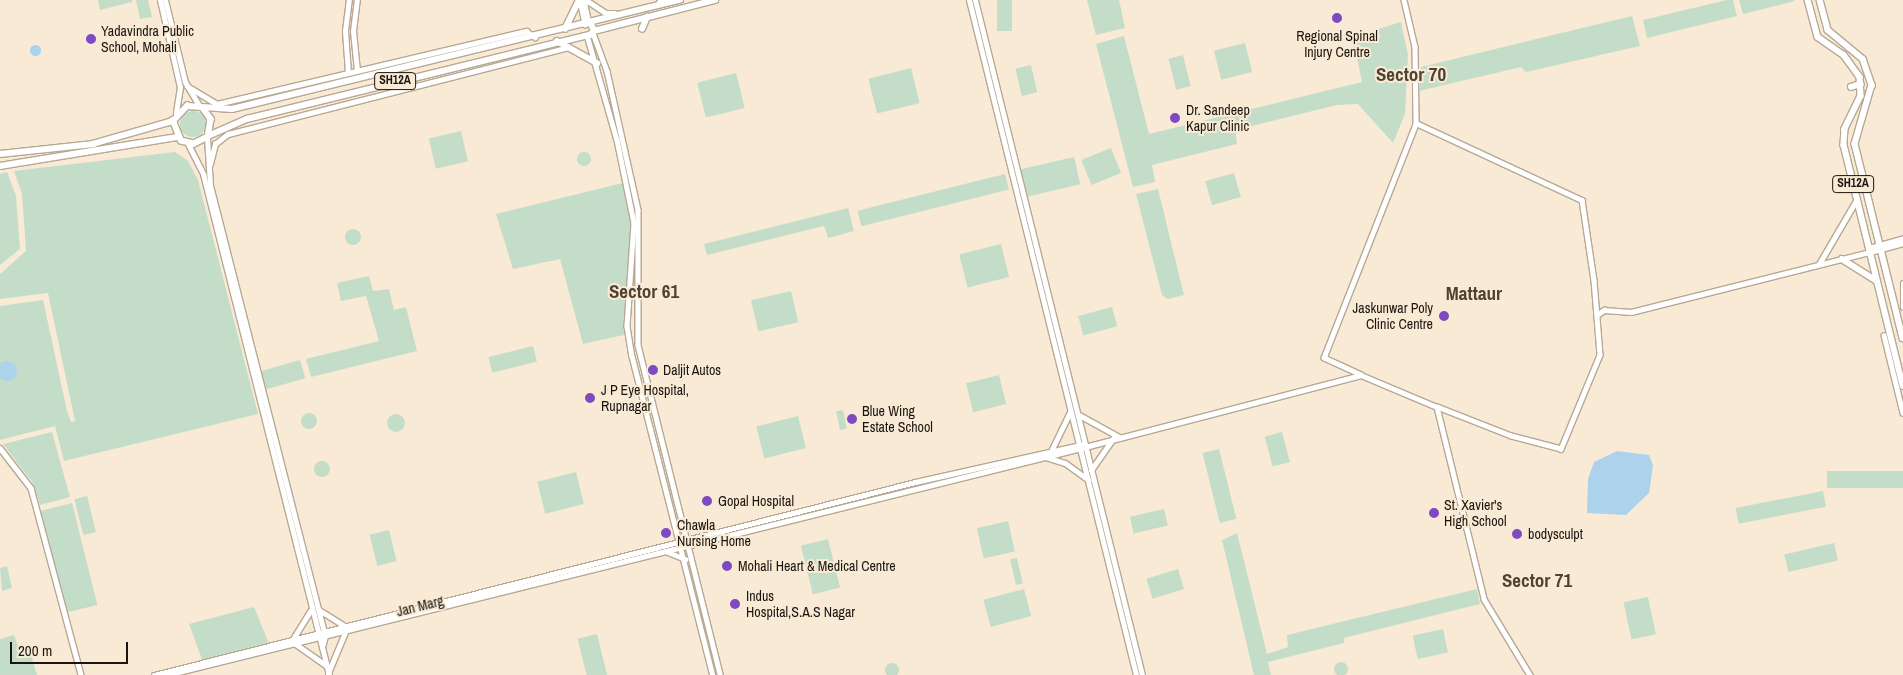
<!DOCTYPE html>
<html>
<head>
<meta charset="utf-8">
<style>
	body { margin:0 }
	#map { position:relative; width:1903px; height:675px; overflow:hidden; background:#f9ead5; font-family:"Archivo Narrow",sans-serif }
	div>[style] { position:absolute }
	.green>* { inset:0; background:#c4ddc8; transform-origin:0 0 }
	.round { border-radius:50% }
	.water>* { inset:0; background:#add2eb }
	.roads { filter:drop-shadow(1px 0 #b7a894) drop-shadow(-1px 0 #b7a894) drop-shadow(0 1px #b7a894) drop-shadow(0 -1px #b7a894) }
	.tertiary>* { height:4.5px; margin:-2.25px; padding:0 2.25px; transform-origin:2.25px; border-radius:2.25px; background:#fff }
	.secondary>* { height:5px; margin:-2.5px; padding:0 2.5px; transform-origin:2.5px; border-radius:2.5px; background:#fff }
	.primary>* { height:5.5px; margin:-2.75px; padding:0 2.75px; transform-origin:2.75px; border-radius:2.75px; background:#fff }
	.dots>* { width:14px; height:14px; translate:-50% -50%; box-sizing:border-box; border:2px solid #f9ead5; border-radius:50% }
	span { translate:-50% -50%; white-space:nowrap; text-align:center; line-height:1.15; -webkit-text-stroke:4px #f9ead5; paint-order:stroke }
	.shield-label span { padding:1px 4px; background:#f9ead5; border:1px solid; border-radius:4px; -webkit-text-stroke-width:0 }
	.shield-label { font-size:12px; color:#1a150e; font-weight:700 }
	.poi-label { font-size:14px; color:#1a150e }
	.left { translate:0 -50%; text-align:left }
	.right { translate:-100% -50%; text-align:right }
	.street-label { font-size:14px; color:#1a150e }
	.district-label { font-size:19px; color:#4f4231; font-weight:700 }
	.scale { position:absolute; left:10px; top:642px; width:118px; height:22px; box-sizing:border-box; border:2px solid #1a150e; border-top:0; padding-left:6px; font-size:15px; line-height:18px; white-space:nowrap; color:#1a150e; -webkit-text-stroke:4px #f9ead5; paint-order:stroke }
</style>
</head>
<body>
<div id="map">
	<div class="green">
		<i style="clip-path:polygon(98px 0,132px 0,132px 2px,100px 10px)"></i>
		<i style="clip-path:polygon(136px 0,148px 0,152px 17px,140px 19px)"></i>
		<i style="left:997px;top:0;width:15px;height:31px"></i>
		<i style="clip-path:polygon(1087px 0,1119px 0,1125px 28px,1096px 35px)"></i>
		<i style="clip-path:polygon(1727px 0,1733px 0,1737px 16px,1647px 38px,1643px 20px)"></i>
		<i style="clip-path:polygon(1739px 0,1794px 0,1795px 1px,1743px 14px)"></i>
		<i style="clip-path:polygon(1632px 16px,1640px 46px,1526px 72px,1521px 67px,1419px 91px,1421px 67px)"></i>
		<i style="clip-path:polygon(1401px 22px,1408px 55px,1405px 114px,1393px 143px,1358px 104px,1337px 105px,1235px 130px,1237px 144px,1152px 165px,1155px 182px,1133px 187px,1096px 44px,1124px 36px,1149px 134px,1362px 82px,1354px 43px,1380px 38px,1378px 29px)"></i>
		<i style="left:1245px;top:43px;width:30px;height:32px;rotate:76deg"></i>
		<i style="left:1183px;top:55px;width:32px;height:15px;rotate:76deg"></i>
		<i style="left:1031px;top:65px;width:28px;height:16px;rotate:77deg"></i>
		<i style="left:911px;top:68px;width:36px;height:44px;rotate:76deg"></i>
		<i style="left:736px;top:73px;width:36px;height:40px;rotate:76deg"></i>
		<i class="round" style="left:180px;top:111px;width:26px;height:26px"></i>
		<i style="left:461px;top:131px;width:31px;height:33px;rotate:77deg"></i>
		<i style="left:1111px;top:148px;width:27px;height:32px;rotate:68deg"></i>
		<i class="round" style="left:577px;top:152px;width:14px;height:14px"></i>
		<i style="clip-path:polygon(175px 152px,188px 161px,198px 180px,258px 414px,64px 461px,55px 426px,0 440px,0 306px,43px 300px,67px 411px,71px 422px,75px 421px,48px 293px,0 299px,0 274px,26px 251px,22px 194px,14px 171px)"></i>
		<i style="left:1074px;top:157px;width:28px;height:56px;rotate:77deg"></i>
		<i style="clip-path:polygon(7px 172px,16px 196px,20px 249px,0 265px,0 174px)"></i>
		<i style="left:1234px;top:173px;width:25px;height:30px;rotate:74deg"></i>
		<i style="left:1005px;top:174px;width:16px;height:152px;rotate:76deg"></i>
		<i style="clip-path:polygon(627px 182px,634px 223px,628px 334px,583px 344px,560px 259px,513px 269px,496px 214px)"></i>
		<i style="clip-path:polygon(1158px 189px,1184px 295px,1168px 299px,1162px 295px,1136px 194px)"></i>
		<i style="clip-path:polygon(848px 208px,854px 231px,828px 238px,824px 226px,707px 255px,704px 244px)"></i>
		<i class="round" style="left:345px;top:229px;width:16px;height:16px"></i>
		<i style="left:1001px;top:244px;width:34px;height:43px;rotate:76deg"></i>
		<i style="clip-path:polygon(369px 276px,373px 291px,389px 289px,394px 310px,406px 307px,417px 351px,311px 377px,306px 359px,379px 341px,366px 296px,341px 301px,337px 283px)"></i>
		<i style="left:791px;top:291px;width:32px;height:41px;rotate:77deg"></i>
		<i style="left:1112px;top:307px;width:20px;height:35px;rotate:75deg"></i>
		<i style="left:533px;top:346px;width:16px;height:46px;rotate:76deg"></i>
		<i style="left:300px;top:360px;width:19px;height:43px;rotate:74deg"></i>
		<i style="left:999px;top:375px;width:30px;height:34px;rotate:76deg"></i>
		<i style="left:843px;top:410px;width:19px;height:7px;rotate:78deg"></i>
		<i class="round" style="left:301px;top:413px;width:16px;height:16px"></i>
		<i class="round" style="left:387px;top:414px;width:18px;height:18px"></i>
		<i style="left:798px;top:416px;width:33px;height:43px;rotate:76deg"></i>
		<i style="clip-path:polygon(52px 432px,70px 497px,40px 505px,33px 483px,3px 444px)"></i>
		<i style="left:1282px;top:432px;width:31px;height:18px;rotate:75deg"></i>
		<i style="left:1219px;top:449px;width:72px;height:17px;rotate:76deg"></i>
		<i class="round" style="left:314px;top:461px;width:16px;height:16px"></i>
		<i style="left:1903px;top:471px;width:17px;height:76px;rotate:90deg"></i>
		<i style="left:576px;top:472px;width:33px;height:40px;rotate:76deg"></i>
		<i style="left:1823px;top:491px;width:16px;height:89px;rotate:79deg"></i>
		<i style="left:87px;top:496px;width:37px;height:13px;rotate:76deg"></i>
		<i style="left:72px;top:503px;width:105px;height:32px;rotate:76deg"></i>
		<i style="left:1164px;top:509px;width:17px;height:35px;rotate:77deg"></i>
		<i style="left:1008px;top:521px;width:31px;height:32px;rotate:77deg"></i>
		<i style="left:389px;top:530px;width:32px;height:20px;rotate:76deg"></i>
		<i style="clip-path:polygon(1237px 533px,1267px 654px,1288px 647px,1287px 635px,1477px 589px,1480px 604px,1344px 638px,1344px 643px,1268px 662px,1271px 675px,1254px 675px,1222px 540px)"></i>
		<i style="left:828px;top:539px;width:50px;height:28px;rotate:76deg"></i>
		<i style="left:1834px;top:543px;width:18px;height:51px;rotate:77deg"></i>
		<i style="left:1017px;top:558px;width:26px;height:7px;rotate:77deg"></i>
		<i style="clip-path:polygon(7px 566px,12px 588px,2px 591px,0 568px)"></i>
		<i style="left:1178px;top:569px;width:21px;height:33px;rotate:73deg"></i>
		<i style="left:1024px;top:589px;width:28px;height:42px;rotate:75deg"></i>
		<i style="left:1648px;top:597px;width:38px;height:25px;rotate:78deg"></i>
		<i style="clip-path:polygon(254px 607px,270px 646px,203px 662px,189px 624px)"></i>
		<i style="left:1443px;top:629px;width:24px;height:31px;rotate:78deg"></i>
		<i style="left:597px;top:634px;width:42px;height:20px;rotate:76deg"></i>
		<i style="clip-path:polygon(14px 635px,18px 646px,28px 645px,37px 675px,0 675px,0 639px)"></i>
		<i class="round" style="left:1334px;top:662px;width:14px;height:14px"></i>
		<i class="round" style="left:885px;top:663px;width:14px;height:14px"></i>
	</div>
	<div class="water">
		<i class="round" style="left:29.5px;top:44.5px;width:11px;height:11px"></i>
		<i class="round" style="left:-3px;top:361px;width:20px;height:20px"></i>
		<i style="clip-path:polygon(1617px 451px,1649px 455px,1653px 465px,1649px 493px,1626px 515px,1587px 513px,1588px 479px,1594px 462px)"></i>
	</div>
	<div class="roads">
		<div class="tertiary">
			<i style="left:580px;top:0;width:25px;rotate:78deg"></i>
			<i style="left:584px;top:0;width:24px;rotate:78deg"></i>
			<i style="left:586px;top:0;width:24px;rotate:33deg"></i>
			<i style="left:606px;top:13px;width:9px"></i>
			<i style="left:1404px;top:0;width:48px;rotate:76.8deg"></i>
			<i style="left:1415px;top:47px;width:76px;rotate:89.2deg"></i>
			<i style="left:1416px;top:123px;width:183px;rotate:24.9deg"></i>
			<i style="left:1582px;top:200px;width:81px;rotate:81.5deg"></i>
			<i style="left:1594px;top:280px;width:75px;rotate:85.4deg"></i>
			<i style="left:1600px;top:355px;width:102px;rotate:112.5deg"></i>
			<i style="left:1561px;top:449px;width:52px;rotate:-165.4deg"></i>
			<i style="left:1511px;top:436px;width:79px;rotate:-158.6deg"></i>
			<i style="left:659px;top:2px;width:9px;rotate:-13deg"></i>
			<i style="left:593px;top:33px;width:40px;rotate:69.8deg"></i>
			<i style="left:607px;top:71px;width:142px;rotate:77.4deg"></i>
			<i style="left:638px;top:210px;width:135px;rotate:90deg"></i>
			<i style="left:638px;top:345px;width:340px;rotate:76deg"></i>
			<i style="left:587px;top:35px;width:109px;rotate:74.1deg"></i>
			<i style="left:617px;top:140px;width:85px;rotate:78.4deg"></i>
			<i style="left:634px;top:223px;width:103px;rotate:93.9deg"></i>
			<i style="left:627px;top:326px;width:30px;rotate:81deg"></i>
			<i style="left:632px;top:356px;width:329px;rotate:75.8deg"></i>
			<i style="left:357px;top:71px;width:40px;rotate:-95.7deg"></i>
			<i style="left:353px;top:31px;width:31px;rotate:-83deg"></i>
			<i style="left:348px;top:73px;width:42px;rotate:-94.1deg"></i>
			<i style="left:345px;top:31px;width:31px;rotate:-83deg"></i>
			<i style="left:187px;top:86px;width:35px;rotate:31deg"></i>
			<i style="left:217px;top:104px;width:318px;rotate:-13.3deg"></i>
			<i style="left:526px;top:31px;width:11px;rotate:34deg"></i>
			<i style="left:210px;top:164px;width:21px;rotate:-76deg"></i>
			<i style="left:215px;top:144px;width:16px;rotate:-38deg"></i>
			<i style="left:228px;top:134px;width:352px;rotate:-14.3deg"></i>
			<i style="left:1819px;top:264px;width:75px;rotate:-59.7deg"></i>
			<i style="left:1597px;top:315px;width:9px;rotate:-36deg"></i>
			<i style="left:1604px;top:310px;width:27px;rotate:4deg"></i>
			<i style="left:1631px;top:312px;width:246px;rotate:-14.1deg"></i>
			<i style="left:1884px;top:335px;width:80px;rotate:76.3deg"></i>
			<i style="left:1361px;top:375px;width:41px;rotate:-155.3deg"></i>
			<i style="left:1324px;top:358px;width:4px;rotate:-76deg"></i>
			<i style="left:1325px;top:354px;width:248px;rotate:-68.5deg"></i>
			<i style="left:1085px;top:447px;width:285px;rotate:-14.6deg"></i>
			<i style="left:1361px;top:375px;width:82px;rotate:22.8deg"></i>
			<i style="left:1437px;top:407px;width:198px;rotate:76.2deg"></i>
			<i style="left:1484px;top:599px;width:89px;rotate:58.8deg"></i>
			<i style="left:0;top:448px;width:51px;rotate:52.2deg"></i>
			<i style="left:31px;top:488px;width:194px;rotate:75deg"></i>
		</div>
		<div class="secondary">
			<i style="left:160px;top:0;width:89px;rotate:77.1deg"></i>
			<i style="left:180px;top:87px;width:26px;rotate:99deg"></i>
			<i style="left:165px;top:0;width:84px;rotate:76.3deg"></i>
			<i style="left:185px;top:82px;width:29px;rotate:59deg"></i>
			<i style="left:969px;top:0;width:695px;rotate:76.1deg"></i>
			<i style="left:975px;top:0;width:695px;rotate:76.1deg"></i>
			<i style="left:207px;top:138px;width:47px;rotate:86.3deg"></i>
			<i style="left:210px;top:185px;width:465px;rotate:75.7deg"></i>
			<i style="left:325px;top:636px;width:11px;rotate:105deg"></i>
			<i style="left:188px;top:144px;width:34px;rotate:63deg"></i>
			<i style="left:203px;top:174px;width:517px;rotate:75.88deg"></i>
			<i style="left:1869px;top:248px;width:35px;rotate:-16deg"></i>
			<i style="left:1870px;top:252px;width:34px;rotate:-15deg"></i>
			<i style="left:1903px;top:283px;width:24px;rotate:90deg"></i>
			<i style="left:1079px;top:415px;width:46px;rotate:28.8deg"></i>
			<i style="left:1052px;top:449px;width:41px;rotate:-64.1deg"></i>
			<i style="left:1046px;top:457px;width:20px;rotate:18deg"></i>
			<i style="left:1065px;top:463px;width:29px;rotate:36deg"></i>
			<i style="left:1091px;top:470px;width:39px;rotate:-55deg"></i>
			<i style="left:665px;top:551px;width:22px;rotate:22deg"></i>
			<i style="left:319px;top:610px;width:28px;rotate:32deg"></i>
			<i style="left:294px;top:637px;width:34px;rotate:-58deg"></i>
			<i style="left:294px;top:643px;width:39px;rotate:35deg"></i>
			<i style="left:328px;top:673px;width:47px;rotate:-67.3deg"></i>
			<i style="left:154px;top:675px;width:785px;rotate:-14.23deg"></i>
			<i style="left:915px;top:482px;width:174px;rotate:-12.6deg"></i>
			<i style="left:166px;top:675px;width:947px;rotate:-13.93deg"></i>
		</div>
		<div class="primary">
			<i style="left:1808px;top:0;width:38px;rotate:75deg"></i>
			<i style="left:1818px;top:37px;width:32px;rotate:35deg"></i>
			<i style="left:1844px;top:55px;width:27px;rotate:54deg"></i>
			<i style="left:1860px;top:77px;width:19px;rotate:87deg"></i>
			<i style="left:1861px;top:96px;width:37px;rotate:116deg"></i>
			<i style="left:1845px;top:129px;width:16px;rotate:94deg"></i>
			<i style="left:1844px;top:145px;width:248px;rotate:76.2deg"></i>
			<i style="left:1820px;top:0;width:31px;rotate:75deg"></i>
			<i style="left:1828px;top:30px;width:45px;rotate:39.6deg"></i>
			<i style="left:1863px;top:59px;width:28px;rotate:71deg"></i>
			<i style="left:1872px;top:85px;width:61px;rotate:106.1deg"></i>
			<i style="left:1855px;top:144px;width:200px;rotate:76.1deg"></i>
			<i style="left:565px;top:29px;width:32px;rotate:-64deg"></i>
			<i style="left:642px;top:29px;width:13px;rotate:-67deg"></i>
			<i style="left:594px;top:31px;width:125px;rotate:-14.4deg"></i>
			<i style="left:557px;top:41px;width:46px;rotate:28.8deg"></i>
			<i style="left:1851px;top:87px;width:10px;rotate:-17deg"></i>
			<i style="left:203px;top:108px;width:14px;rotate:54deg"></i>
			<i style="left:211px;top:119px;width:18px;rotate:99deg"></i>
			<i style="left:208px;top:137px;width:16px;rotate:153deg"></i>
			<i style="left:194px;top:144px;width:13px;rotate:-167deg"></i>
			<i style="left:181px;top:141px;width:22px;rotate:-112deg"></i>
			<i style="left:173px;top:121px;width:21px;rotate:-47deg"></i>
			<i style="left:187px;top:106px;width:45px;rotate:3.8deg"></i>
			<i style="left:232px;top:109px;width:461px;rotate:-13.7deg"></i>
			<i style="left:208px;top:136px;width:43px;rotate:-23.6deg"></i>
			<i style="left:247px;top:119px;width:353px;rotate:-13.8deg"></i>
			<i style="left:590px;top:35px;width:6px;rotate:-45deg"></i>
			<i style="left:594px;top:31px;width:8px;rotate:-113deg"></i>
			<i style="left:0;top:154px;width:94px;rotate:-6.1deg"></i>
			<i style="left:93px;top:144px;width:83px;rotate:-16deg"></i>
			<i style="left:0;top:166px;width:179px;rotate:-9.3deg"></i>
			<i style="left:1842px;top:259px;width:41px;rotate:32.2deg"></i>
		</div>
	</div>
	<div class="dots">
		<i style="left:1337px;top:18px;background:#7e4ac1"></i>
		<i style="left:91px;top:39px;background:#7e4ac1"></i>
		<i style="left:1175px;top:118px;background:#7e4ac1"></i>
		<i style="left:1444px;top:316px;background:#7e4ac1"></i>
		<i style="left:653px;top:370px;background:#7e4ac1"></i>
		<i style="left:590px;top:398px;background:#7e4ac1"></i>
		<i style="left:852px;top:419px;background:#7e4ac1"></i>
		<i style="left:707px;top:501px;background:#7e4ac1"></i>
		<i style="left:1434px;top:513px;background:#7e4ac1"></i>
		<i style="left:666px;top:533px;background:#7e4ac1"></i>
		<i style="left:1517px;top:534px;background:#7e4ac1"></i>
		<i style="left:727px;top:566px;background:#7e4ac1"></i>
		<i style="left:735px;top:604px;background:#7e4ac1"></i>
	</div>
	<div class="shield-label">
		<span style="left:395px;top:81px">SH12A</span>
		<span style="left:1853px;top:184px">SH12A</span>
	</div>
	<div class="poi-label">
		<span class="left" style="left:101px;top:39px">Yadavindra Public<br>School, Mohali</span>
		<span style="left:1337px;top:44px">Regional Spinal<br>Injury Centre</span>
		<span class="left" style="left:1186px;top:118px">Dr. Sandeep<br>Kapur Clinic</span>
		<span class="right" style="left:1433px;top:316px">Jaskunwar Poly<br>Clinic Centre</span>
		<span class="left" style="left:663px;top:370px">Daljit Autos</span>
		<span class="left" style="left:601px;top:398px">J P Eye Hospital,<br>Rupnagar</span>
		<span class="left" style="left:862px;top:419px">Blue Wing<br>Estate School</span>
		<span class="left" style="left:718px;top:501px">Gopal Hospital</span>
		<span class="left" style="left:1444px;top:513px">St. Xavier's<br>High School</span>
		<span class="left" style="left:677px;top:533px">Chawla<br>Nursing Home</span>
		<span class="left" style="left:1528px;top:534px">bodysculpt</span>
		<span class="left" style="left:738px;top:566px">Mohali Heart &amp; Medical Centre</span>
		<span class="left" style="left:746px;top:604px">Indus<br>Hospital,S.A.S Nagar</span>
	</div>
	<div class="street-label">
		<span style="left:420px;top:606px;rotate:-14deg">Jan Marg</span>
	</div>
	<div class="district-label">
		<span style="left:1411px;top:75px">Sector 70</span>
		<span style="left:644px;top:292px">Sector 61</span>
		<span style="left:1474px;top:294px">Mattaur</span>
		<span style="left:1537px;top:581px">Sector 71</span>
	</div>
	<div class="scale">200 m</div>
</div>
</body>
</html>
